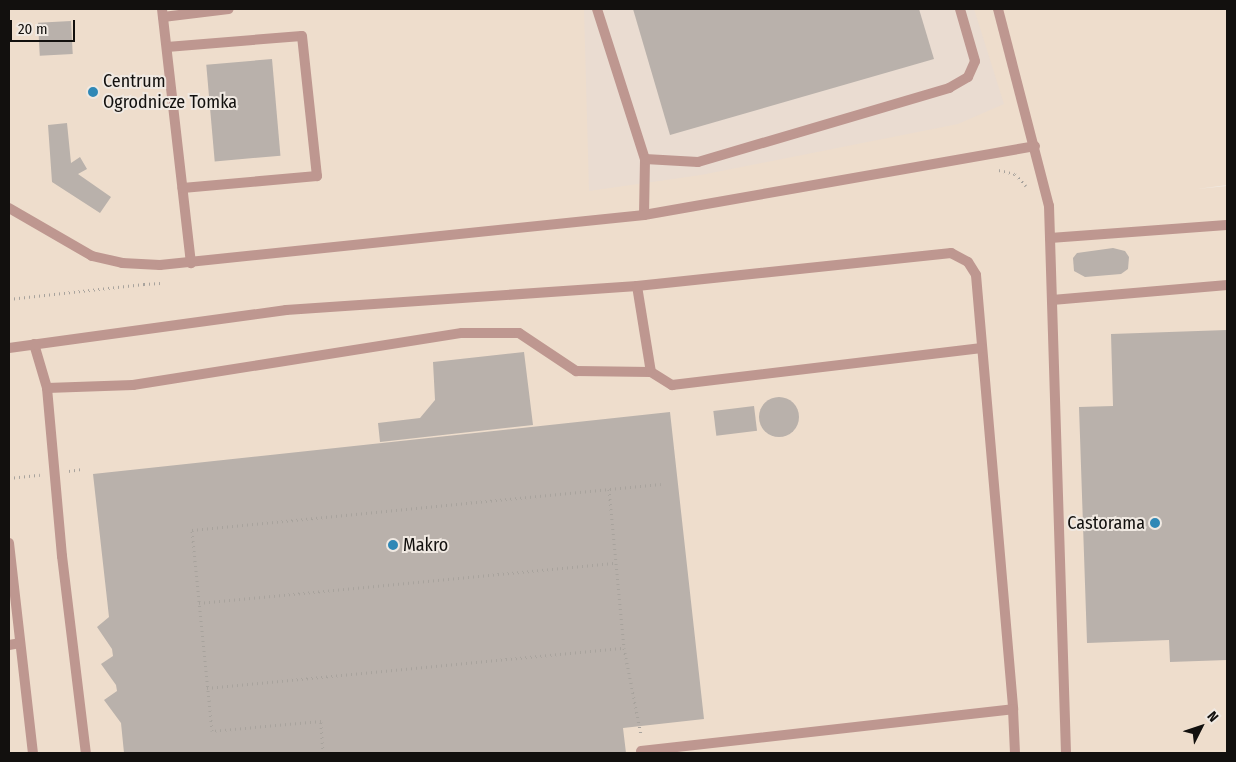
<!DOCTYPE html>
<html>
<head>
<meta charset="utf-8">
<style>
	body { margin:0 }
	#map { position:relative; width:1236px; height:762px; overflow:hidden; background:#f0e9e2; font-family:"Fira Sans Condensed",sans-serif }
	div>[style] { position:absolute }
	.commercial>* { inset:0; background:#edc }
	.built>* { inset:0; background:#eadcd1 }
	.building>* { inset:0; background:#b9b1ab; transform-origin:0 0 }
	.round { border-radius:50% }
	.path>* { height:3px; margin-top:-1.5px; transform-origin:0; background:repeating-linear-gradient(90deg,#a8a39d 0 1px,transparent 0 5px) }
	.lane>* { height:10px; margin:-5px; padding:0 5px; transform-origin:5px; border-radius:5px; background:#be9790 }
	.dots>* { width:14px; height:14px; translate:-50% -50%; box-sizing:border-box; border:2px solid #f0e9e2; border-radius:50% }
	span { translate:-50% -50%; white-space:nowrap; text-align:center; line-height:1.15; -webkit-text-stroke:4px #f0e9e2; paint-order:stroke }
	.poi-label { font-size:18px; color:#12100e }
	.left { translate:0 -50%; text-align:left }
	.right { translate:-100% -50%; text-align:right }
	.frame { position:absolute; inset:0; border:10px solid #12100e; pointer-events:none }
	.north { position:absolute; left:1176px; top:702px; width:50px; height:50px; -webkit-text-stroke:4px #f0e9e2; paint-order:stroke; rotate:49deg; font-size:14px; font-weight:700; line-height:20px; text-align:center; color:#12100e }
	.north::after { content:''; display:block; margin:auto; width:18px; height:22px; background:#12100e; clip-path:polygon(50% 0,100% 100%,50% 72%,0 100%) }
	.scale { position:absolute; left:10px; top:20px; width:65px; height:22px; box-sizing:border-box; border:2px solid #12100e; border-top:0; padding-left:6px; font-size:15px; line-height:18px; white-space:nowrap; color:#12100e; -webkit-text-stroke:4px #f0e9e2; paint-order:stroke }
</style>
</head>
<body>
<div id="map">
	<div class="commercial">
		<i style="clip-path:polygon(9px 9px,1227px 9px,1227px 185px,1197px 189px,1227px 186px,1227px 753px,9px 753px)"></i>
	</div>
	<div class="built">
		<i style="clip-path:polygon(584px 9px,974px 9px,1004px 104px,958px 124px,701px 175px,589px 191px)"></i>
	</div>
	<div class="building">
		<i style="clip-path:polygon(633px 9px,919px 9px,934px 59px,670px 135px)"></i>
		<i style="left:71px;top:21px;width:33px;height:33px;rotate:87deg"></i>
		<i style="left:272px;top:59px;width:97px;height:66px;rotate:85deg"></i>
		<i style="clip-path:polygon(67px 123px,71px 163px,80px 157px,87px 169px,78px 174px,111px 197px,100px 213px,52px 182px,48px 125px)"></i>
		<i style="clip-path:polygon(1113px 248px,1125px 251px,1129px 257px,1128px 269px,1121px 274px,1085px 277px,1074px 271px,1073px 258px,1077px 253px)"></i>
		<i style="clip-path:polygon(1227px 330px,1227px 660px,1170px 662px,1169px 640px,1087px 643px,1079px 407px,1113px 406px,1111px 334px)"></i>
		<i style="clip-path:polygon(524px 352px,533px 425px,380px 442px,378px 423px,420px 418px,435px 400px,433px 362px)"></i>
		<i class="round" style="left:759px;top:397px;width:40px;height:40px"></i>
		<i style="left:754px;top:406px;width:25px;height:41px;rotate:83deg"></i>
		<i style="clip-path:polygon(670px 412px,704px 719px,623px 728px,626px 753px,124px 753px,121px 723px,104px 700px,117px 691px,116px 685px,101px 664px,113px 656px,112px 649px,97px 627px,109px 617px,93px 474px)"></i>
	</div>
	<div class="path">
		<i style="left:999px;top:170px;width:16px;rotate:14deg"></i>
		<i style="left:1015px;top:174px;width:16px;rotate:47deg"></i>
		<i style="left:144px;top:284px;width:17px;rotate:-3deg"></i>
		<i style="left:9px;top:299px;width:136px;rotate:-6.3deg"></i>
		<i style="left:69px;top:471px;width:12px;rotate:-9deg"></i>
		<i style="left:9px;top:478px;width:31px;rotate:-6deg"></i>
		<i style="left:609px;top:489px;width:160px;rotate:84.6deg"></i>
		<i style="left:624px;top:648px;width:89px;rotate:78.9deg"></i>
		<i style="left:199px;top:603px;width:419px;rotate:-5.5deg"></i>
		<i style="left:207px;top:688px;width:419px;rotate:-5.5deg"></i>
		<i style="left:323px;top:753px;width:32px;rotate:-94deg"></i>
		<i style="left:321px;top:721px;width:109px;rotate:174.8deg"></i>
		<i style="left:212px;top:731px;width:202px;rotate:-95.7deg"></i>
		<i style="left:192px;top:530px;width:471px;rotate:-5.6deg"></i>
	</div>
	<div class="lane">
		<i style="left:162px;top:9px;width:256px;rotate:83.5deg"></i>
		<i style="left:597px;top:9px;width:157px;rotate:72.3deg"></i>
		<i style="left:645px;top:159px;width:56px;rotate:91deg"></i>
		<i style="left:998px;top:9px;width:203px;rotate:75.5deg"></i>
		<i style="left:1049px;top:206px;width:547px;rotate:88.22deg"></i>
		<i style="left:163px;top:17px;width:66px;rotate:-6.9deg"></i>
		<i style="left:167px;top:47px;width:135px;rotate:-4.7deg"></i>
		<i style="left:302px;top:36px;width:141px;rotate:83.9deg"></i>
		<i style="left:317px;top:176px;width:135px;rotate:174.9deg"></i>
		<i style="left:645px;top:159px;width:53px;rotate:3.2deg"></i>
		<i style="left:698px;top:162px;width:262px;rotate:-16.4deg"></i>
		<i style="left:949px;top:88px;width:22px;rotate:-30deg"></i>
		<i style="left:968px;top:77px;width:17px;rotate:-66deg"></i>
		<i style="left:975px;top:61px;width:54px;rotate:-106.1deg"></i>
		<i style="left:9px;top:208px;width:96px;rotate:30deg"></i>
		<i style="left:92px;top:256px;width:31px;rotate:13deg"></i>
		<i style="left:122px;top:263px;width:38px;rotate:3deg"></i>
		<i style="left:160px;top:265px;width:487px;rotate:-5.9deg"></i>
		<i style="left:644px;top:215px;width:397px;rotate:-10deg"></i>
		<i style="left:1050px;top:238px;width:177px;rotate:-4.2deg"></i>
		<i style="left:637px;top:286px;width:87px;rotate:80.8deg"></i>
		<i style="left:1052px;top:300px;width:176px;rotate:-4.9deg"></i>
		<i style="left:34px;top:344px;width:46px;rotate:73.5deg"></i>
		<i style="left:47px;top:388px;width:169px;rotate:84.9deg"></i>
		<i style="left:62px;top:556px;width:198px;rotate:83.1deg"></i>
		<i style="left:9px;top:348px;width:280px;rotate:-7.8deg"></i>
		<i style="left:286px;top:310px;width:352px;rotate:-3.9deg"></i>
		<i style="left:637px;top:286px;width:316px;rotate:-6deg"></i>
		<i style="left:951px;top:253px;width:19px;rotate:28deg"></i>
		<i style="left:968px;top:262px;width:15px;rotate:58deg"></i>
		<i style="left:976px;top:275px;width:436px;rotate:85.1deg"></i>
		<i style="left:47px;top:388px;width:86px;rotate:-2deg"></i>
		<i style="left:133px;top:385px;width:333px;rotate:-9deg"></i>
		<i style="left:462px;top:333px;width:57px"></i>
		<i style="left:519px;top:333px;width:69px;rotate:33.7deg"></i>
		<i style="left:576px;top:371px;width:75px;rotate:0.8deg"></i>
		<i style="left:651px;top:372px;width:25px;rotate:32deg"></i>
		<i style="left:672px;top:385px;width:312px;rotate:-6.8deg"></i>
		<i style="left:9px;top:543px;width:211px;rotate:83.5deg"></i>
		<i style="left:9px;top:645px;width:11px;rotate:-10deg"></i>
		<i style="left:641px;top:751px;width:374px;rotate:-6.4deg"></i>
		<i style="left:1013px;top:709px;width:44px;rotate:87.4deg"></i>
	</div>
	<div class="dots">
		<i style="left:93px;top:92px;background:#2f88b6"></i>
		<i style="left:1155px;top:523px;background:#2f88b6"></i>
		<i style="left:393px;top:545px;background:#2f88b6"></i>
	</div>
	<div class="poi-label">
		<span class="left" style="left:103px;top:92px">Centrum<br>Ogrodnicze Tomka</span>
		<span class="right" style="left:1145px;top:523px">Castorama</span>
		<span class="left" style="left:403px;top:545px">Makro</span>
	</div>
	<div class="frame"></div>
	<div class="north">N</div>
	<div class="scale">20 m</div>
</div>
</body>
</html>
